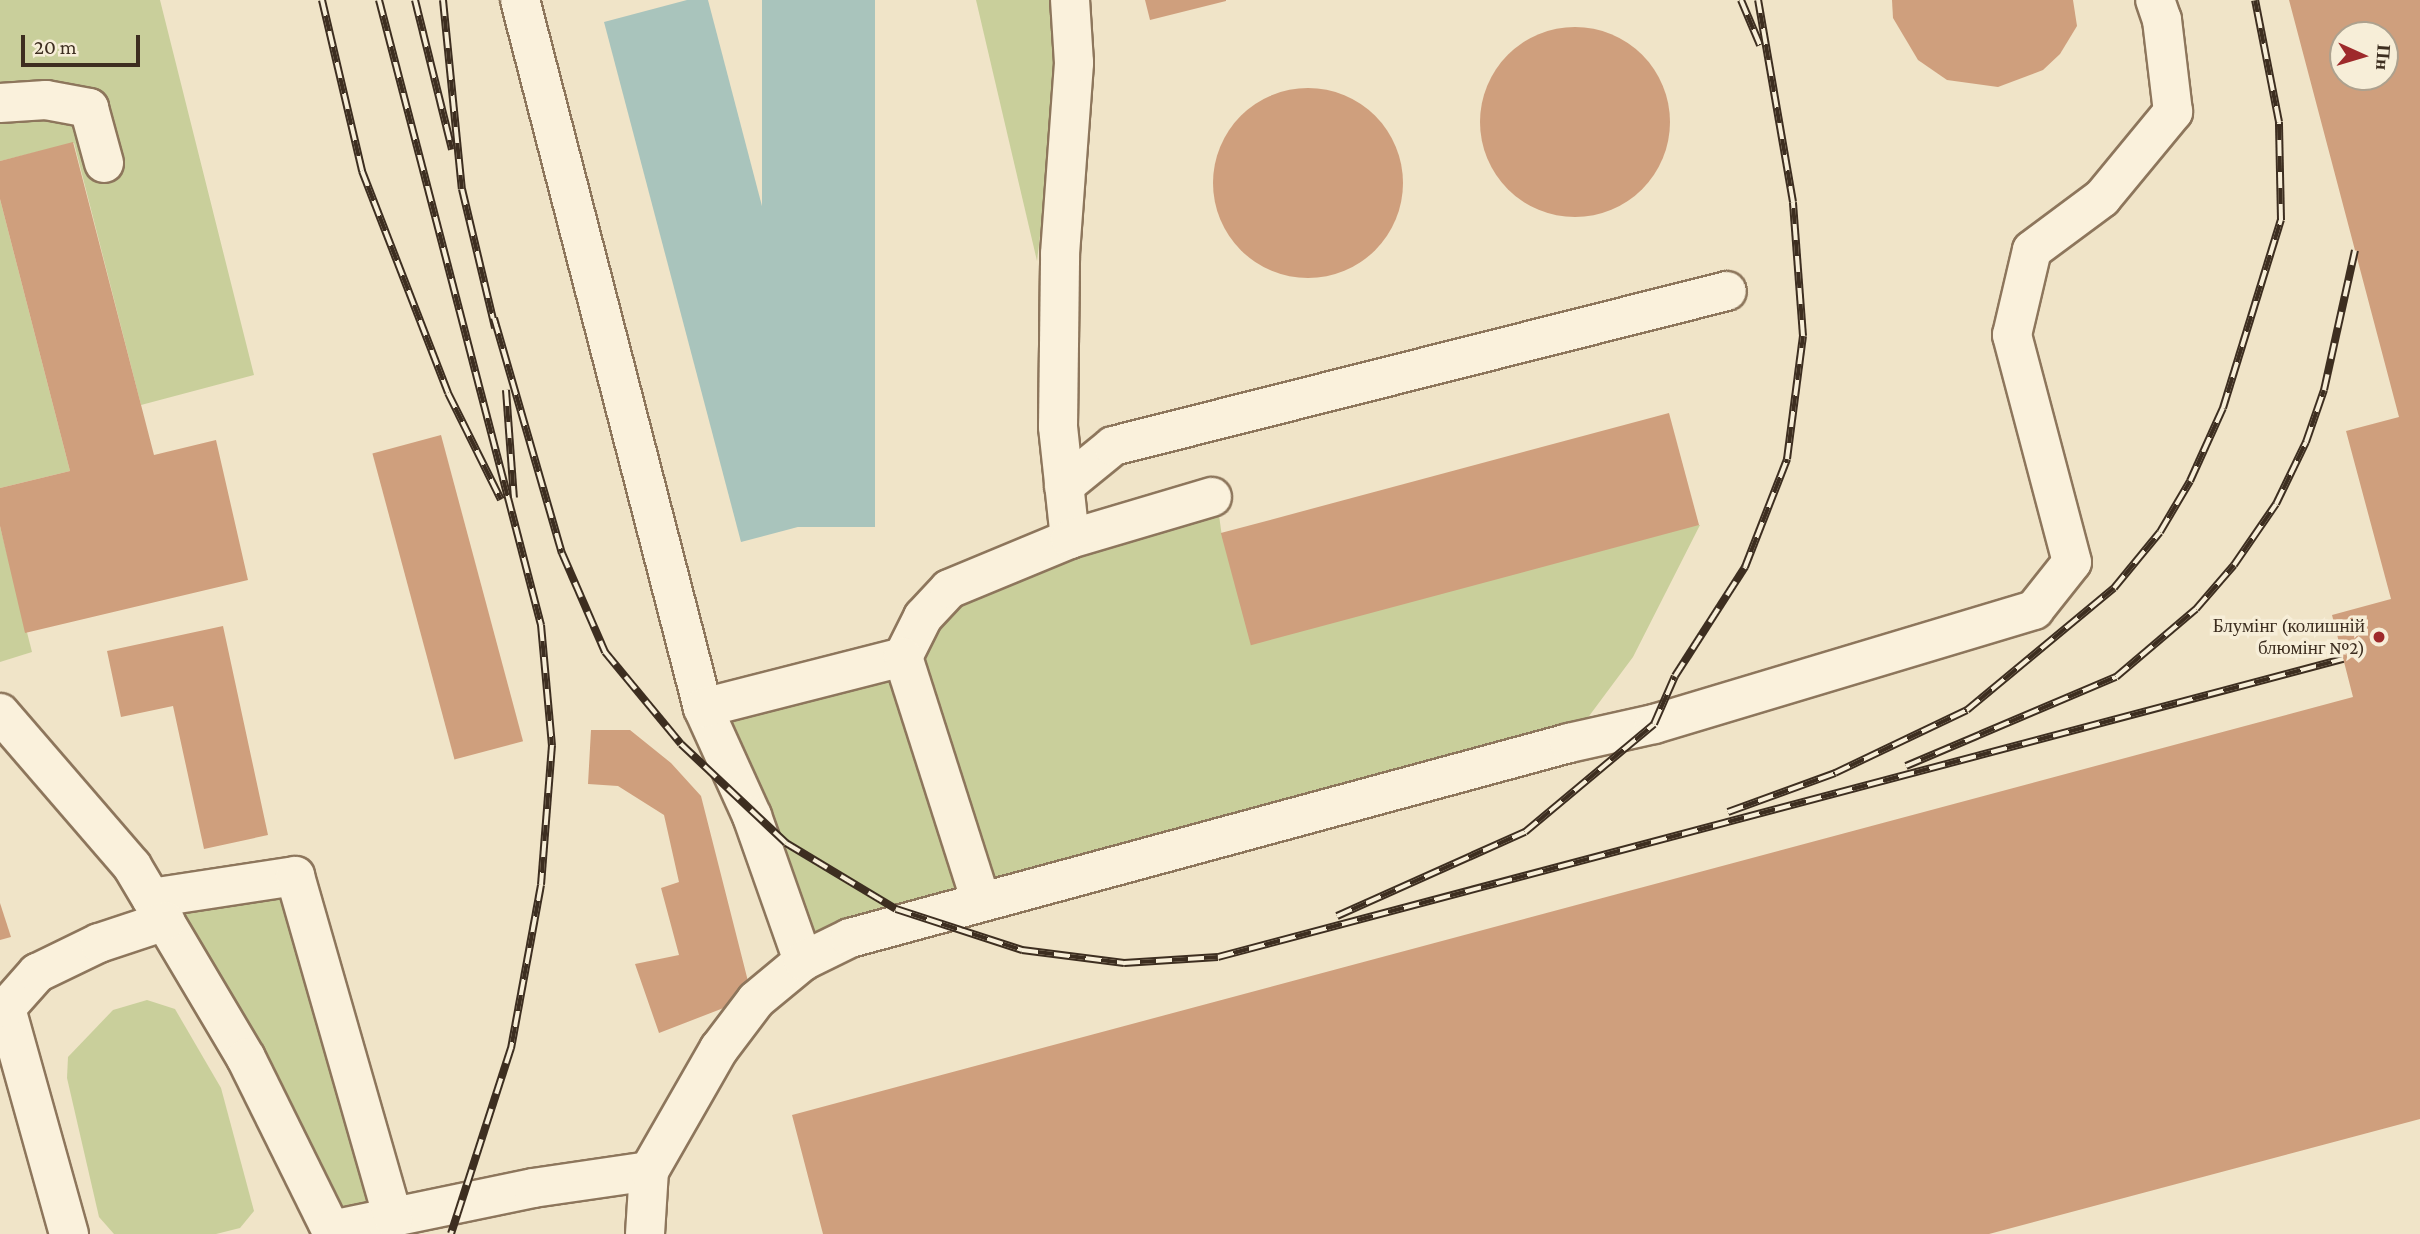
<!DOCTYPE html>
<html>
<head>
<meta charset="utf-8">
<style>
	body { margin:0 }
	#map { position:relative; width:2420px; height:1234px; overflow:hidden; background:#f0e4c8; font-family:"Crimson Pro",serif }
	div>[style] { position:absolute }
	.green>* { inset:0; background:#c9cf9b }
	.water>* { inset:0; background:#a9c4bc; transform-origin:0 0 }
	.building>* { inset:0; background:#cf9f7d; transform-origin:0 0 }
	.round { border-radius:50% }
	.roads { filter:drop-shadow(2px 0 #8d765c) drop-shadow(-2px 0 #8d765c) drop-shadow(0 2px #8d765c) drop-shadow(0 -2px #8d765c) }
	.minor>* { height:38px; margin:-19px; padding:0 19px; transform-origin:19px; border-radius:19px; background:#faf1dc }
	.rail>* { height:8px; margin-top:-4px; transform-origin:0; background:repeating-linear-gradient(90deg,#f7eed8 0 16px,#3d2e20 0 32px); box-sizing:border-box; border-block:2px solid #3d2e20 }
	.dots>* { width:19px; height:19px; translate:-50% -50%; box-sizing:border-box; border:4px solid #f7eed8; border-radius:50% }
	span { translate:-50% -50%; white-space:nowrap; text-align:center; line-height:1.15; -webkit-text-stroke:7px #f7eed8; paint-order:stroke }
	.poi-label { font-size:19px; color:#3d2e20 }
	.right { translate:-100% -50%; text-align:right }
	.north { position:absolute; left:2329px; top:21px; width:70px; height:70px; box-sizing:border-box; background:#f7eed8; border:2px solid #ada18e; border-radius:50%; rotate:94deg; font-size:19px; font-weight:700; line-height:28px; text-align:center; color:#3d2e20 }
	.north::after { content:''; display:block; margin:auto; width:24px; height:32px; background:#9e2a2b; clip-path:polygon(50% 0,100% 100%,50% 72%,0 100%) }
	.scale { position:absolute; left:21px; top:35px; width:119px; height:32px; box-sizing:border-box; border:4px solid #3d2e20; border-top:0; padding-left:9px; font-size:21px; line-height:24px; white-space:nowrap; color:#3d2e20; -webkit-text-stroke:5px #f7eed8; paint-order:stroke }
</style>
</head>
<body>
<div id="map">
	<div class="green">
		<i style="clip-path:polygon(0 0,160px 0,254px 375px,141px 405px,74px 143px,0 161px)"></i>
		<i style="clip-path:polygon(976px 0,1055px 0,1060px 68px,1037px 261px)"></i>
		<i style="clip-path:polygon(0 199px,70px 471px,0 488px)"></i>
		<i style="clip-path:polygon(1219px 515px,1222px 537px,1700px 525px,1633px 657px,1569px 743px,803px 961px,703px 708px,903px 657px,941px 597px)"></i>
		<i style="clip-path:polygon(0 526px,32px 652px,0 662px)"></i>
		<i style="clip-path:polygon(295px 876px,393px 1218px,331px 1230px,151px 898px)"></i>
		<i style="clip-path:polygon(147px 1000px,175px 1009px,221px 1088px,254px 1211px,240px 1228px,216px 1234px,114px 1234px,99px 1217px,67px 1078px,68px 1057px,113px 1010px)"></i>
	</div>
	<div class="water">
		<i style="clip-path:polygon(687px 0,708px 0,843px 515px,741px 542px,604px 22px)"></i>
		<i style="left:762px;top:0;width:113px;height:527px"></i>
	</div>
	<div class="building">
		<i style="clip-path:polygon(1145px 0,1226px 0,1226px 1px,1150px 20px)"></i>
		<i style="clip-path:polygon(1892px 0,2073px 0,2077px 26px,2060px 54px,2043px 70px,1998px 87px,1947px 80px,1918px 60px,1893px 18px)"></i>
		<i style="clip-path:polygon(evenodd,2289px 0,2420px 0,2420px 1119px,1989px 1234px,823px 1234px,792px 1115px,2353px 697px,2332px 615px,2391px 599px,2346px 431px,2399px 417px,2289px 0,2343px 35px,2385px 35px,2385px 77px,2343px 77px,2343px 35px)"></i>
		<i class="round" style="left:1480px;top:27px;width:190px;height:190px"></i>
		<i class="round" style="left:1213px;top:88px;width:190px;height:190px"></i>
		<i style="clip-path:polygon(73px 142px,154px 455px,216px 440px,248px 580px,25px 633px,0 526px,0 488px,70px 471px,0 199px,0 161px)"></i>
		<i style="left:1669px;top:413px;width:116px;height:464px;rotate:75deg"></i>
		<i style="left:441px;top:435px;width:317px;height:71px;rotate:75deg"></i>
		<i style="clip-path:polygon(223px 626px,268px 835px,204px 849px,173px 706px,121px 717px,107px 651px)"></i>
		<i style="clip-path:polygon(591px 730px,630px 730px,671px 763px,701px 796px,752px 997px,659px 1033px,635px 964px,679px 955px,661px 888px,679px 882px,664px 815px,618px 786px,588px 784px)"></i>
		<i style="clip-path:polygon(0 903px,11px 937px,0 940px)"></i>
	</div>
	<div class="roads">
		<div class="minor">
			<i style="left:520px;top:0;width:731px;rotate:75.51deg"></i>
			<i style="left:703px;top:708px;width:119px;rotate:65.6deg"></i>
			<i style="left:752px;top:816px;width:154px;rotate:70.6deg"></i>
			<i style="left:0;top:103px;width:46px;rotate:-3.7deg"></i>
			<i style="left:46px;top:100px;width:44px;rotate:10.5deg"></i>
			<i style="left:89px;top:108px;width:57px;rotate:74.7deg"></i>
			<i style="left:1064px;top:486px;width:63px;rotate:-39.2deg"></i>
			<i style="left:1113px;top:446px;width:633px;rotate:-14.17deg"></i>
			<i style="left:1070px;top:539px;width:113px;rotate:-96.1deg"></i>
			<i style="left:1058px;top:427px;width:173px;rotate:-89.3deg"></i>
			<i style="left:1060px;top:254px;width:192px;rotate:-85.8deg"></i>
			<i style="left:1074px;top:63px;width:63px;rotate:-93.6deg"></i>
			<i style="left:903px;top:657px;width:45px;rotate:-63.4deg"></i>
			<i style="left:923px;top:617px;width:38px;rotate:-47deg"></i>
			<i style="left:949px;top:589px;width:131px;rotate:-22.5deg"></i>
			<i style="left:1070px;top:539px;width:148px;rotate:-16.5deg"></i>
			<i style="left:703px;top:708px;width:206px;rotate:-14.3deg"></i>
			<i style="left:903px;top:657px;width:256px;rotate:72.3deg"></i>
			<i style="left:0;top:713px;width:202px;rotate:49.2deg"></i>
			<i style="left:132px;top:866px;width:223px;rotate:59.3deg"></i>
			<i style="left:246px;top:1058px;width:192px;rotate:63.7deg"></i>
			<i style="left:331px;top:1230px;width:206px;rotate:-11.7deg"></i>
			<i style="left:533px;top:1188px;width:117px;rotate:-8.3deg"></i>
			<i style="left:151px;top:898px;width:146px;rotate:-8.7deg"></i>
			<i style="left:295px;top:876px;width:356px;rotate:74deg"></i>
			<i style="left:69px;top:1234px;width:235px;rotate:-105.6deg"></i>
			<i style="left:6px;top:1008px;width:47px;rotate:-48.5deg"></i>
			<i style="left:37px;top:973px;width:69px;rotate:-25.8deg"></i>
			<i style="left:99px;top:943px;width:70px;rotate:-18.4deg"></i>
			<i style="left:645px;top:1234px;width:63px;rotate:-86.4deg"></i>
			<i style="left:649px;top:1171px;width:141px;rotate:-60.2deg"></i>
			<i style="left:719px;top:1049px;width:61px;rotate:-52.9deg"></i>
			<i style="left:756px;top:1000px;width:61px;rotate:-39.7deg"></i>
			<i style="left:803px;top:961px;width:52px;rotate:-26.1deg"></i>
			<i style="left:850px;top:938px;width:745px;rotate:-15.17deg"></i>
			<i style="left:1569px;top:743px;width:87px;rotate:-12.6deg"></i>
			<i style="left:1654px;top:724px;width:397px;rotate:-16.7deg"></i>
			<i style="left:2034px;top:610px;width:61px;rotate:-51.6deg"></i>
			<i style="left:2072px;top:562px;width:235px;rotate:-104.8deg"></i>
			<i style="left:2012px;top:335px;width:87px;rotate:-76.8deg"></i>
			<i style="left:2032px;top:250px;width:87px;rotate:-36.6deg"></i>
			<i style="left:2102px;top:198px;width:112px;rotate:-50.5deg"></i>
			<i style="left:2173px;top:112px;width:93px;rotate:-96.8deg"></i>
			<i style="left:2162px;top:20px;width:21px;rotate:-109deg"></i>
		</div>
	</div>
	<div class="rail">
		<i style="left:322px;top:0;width:176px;rotate:76.8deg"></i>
		<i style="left:362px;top:171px;width:238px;rotate:68.8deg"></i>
		<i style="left:448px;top:393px;width:119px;rotate:63.6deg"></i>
		<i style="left:379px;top:0;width:646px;rotate:75.47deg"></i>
		<i style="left:541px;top:625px;width:121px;rotate:84.8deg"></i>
		<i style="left:552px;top:745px;width:140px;rotate:94.5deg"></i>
		<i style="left:541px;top:885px;width:166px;rotate:100.4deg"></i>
		<i style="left:511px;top:1048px;width:195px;rotate:107.9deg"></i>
		<i style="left:415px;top:0;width:154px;rotate:76.1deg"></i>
		<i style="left:443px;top:0;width:190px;rotate:84.3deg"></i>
		<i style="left:462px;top:189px;width:143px;rotate:76.6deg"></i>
		<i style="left:1741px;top:0;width:49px;rotate:67.1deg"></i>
		<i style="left:494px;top:318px;width:245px;rotate:73.9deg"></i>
		<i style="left:562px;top:553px;width:108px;rotate:66.5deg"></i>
		<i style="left:605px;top:652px;width:119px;rotate:50.4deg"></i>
		<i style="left:681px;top:744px;width:144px;rotate:43.3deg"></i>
		<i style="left:786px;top:843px;width:128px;rotate:31deg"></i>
		<i style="left:896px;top:909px;width:133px;rotate:18deg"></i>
		<i style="left:1022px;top:950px;width:103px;rotate:7.3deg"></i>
		<i style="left:1124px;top:963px;width:94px;rotate:-3.7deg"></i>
		<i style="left:1218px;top:957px;width:1164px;rotate:-14.84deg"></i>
		<i style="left:506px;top:390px;width:108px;rotate:85.8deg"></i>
		<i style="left:1906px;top:766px;width:228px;rotate:-23deg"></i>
		<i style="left:2116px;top:677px;width:105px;rotate:-40.4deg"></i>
		<i style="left:2196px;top:609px;width:58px;rotate:-49.2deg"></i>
		<i style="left:2234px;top:565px;width:74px;rotate:-55.5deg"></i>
		<i style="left:2276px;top:504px;width:69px;rotate:-64.2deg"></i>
		<i style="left:2306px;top:442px;width:55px;rotate:-70.9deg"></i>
		<i style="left:2324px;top:390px;width:143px;rotate:-77.5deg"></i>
		<i style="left:1728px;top:812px;width:114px;rotate:-20deg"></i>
		<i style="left:1835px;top:773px;width:146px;rotate:-25.5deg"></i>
		<i style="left:1967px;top:710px;width:191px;rotate:-39.7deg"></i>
		<i style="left:2114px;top:588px;width:72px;rotate:-50.6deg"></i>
		<i style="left:2160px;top:532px;width:59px;rotate:-59.5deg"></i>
		<i style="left:2190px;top:481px;width:80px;rotate:-65.7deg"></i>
		<i style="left:2223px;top:408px;width:197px;rotate:-72.9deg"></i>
		<i style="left:2281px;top:220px;width:98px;rotate:-91.2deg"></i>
		<i style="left:2279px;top:122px;width:124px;rotate:-101.1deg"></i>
		<i style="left:1337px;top:916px;width:206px;rotate:-24.1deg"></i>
		<i style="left:1525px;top:832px;width:168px;rotate:-39.9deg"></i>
		<i style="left:1654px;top:724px;width:52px;rotate:-66.4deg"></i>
		<i style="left:1675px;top:676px;width:130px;rotate:-57.3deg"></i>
		<i style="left:1745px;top:567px;width:116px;rotate:-68.7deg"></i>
		<i style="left:1787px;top:459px;width:124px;rotate:-82.6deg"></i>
		<i style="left:1803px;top:336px;width:134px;rotate:-94.3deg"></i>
		<i style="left:1793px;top:202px;width:205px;rotate:-99.8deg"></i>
	</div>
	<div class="dots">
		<i style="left:2379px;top:637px;background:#9e2a2b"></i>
	</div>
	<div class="poi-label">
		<span class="right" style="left:2365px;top:637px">Блумінг (колишній<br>блюмінг №2)</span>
	</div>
	<div class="north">Пн</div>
	<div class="scale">20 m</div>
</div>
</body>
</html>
